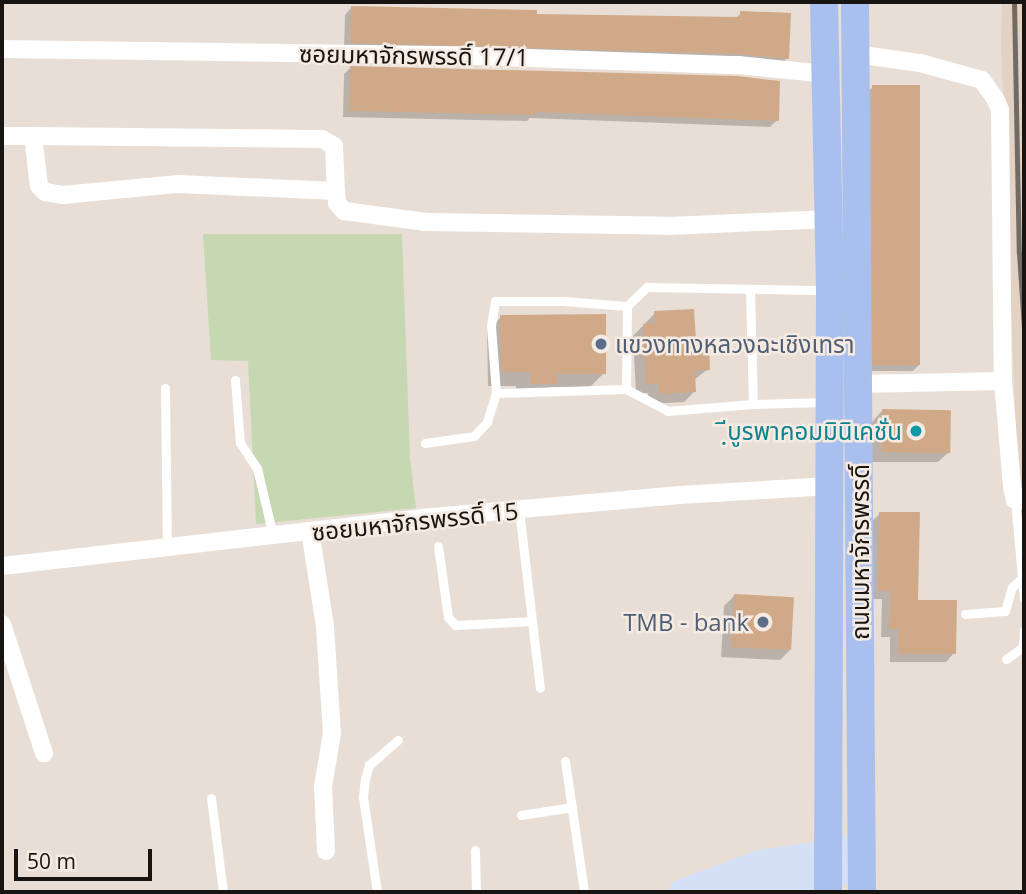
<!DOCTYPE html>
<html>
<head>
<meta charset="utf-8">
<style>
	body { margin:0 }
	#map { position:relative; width:1026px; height:894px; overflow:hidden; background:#e8ded5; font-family:"Open Sans","Noto Sans Thai",sans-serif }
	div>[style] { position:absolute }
	.built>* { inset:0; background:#e3d2c4 }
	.green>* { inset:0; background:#c5d8b2 }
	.shadow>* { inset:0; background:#0003 }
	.building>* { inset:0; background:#d0aa88; transform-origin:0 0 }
	.lane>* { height:9px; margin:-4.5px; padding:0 4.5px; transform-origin:4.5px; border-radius:4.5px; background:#fff }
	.street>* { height:18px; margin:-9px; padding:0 9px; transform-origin:9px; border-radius:9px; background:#fff }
	.secondary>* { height:26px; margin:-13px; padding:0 13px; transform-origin:13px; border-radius:13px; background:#d4e0f6 }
	.primary>* { height:28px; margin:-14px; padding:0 14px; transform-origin:14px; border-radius:14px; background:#a9c0ee }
	.rail>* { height:5px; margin:-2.5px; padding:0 2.5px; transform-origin:2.5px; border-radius:2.5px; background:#726b65 }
	.dots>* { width:19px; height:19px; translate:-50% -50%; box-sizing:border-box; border:4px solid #f6ebe2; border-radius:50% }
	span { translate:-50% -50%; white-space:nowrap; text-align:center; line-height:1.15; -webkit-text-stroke:5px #f6ebe2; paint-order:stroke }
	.street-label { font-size:24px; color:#181411 }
	.service-label { font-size:24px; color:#4e5e75 }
	.left { translate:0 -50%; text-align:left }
	.right { translate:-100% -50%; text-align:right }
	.culture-label { font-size:24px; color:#0d838f }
	.frame { position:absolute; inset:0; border:4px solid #181411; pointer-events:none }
	.scale { position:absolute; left:14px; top:849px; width:138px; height:32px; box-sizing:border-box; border:4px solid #181411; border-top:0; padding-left:9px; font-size:21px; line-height:24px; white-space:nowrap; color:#181411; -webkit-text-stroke:5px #f6ebe2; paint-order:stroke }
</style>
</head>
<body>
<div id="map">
	<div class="built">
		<i style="clip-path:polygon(1002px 2px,1024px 2px,1024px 640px,1001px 43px)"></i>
	</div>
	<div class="green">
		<i style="clip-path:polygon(203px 234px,402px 234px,410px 458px,416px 508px,256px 524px,248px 361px,211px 360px)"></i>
	</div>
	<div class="shadow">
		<i style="clip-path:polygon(351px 8px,535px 16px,735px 19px,741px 13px,787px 58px,781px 65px,344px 49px,345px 15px)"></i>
		<i style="clip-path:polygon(351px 67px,777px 120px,770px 127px,530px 118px,527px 121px,343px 117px,344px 74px)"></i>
		<i style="clip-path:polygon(873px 87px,920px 364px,913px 371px,868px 371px,866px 93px)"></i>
		<i style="clip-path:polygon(655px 313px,694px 342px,708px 369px,694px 380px,694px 392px,684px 402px,649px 404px,648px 393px,636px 393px,633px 336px)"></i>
		<i style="clip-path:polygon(501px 317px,604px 373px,590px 387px,551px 387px,541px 397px,516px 397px,516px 386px,488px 386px,487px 331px)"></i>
		<i style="clip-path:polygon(882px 411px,949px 452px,938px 462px,872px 462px,872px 422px)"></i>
		<i style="clip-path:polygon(880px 514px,917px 602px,954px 653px,946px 662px,890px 662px,890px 637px,881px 637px,882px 599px,870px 599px,871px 522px)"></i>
		<i style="clip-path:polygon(734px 596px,790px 650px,780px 660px,721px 657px,724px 606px)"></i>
	</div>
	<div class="building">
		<i style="clip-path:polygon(351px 6px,537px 10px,537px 14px,740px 17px,740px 11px,791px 13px,789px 59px,738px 54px,350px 43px)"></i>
		<i style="clip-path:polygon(350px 66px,737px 76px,780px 81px,779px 121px,536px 112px,536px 115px,349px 111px)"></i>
		<i style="left:872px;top:85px;width:48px;height:280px"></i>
		<i style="clip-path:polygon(694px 309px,696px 340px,709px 339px,710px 370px,695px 371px,696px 392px,659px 394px,658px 383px,646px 384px,643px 324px,655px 323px,654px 311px)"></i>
		<i style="clip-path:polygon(606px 314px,606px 374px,557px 374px,557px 384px,530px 384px,530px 372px,501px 372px,500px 315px)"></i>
		<i style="left:882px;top:409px;width:69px;height:43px;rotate:1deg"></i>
		<i style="clip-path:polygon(879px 512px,920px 512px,918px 600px,957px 600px,956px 654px,898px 654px,898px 629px,889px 629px,890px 591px,878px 591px)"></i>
		<i style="left:734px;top:594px;width:60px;height:53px;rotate:3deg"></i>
	</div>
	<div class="lane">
		<i style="left:750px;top:291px;width:113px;rotate:88.5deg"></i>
		<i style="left:235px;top:380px;width:63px;rotate:85.5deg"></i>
		<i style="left:240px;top:443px;width:30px;rotate:56deg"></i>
		<i style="left:257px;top:468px;width:70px;rotate:76.8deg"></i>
		<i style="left:165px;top:388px;width:160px;rotate:89.3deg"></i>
		<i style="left:626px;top:389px;width:47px;rotate:27.6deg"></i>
		<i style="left:668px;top:411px;width:85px;rotate:-4.7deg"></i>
		<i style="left:753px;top:404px;width:72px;rotate:-1.6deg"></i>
		<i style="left:496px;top:393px;width:130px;rotate:-1.8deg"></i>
		<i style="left:626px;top:389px;width:83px;rotate:-89.3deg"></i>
		<i style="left:627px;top:306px;width:28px;rotate:-44deg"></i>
		<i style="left:647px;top:287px;width:180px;rotate:1deg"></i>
		<i style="left:425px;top:443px;width:49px;rotate:-8.1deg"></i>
		<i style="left:474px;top:436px;width:19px;rotate:-47deg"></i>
		<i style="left:487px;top:422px;width:30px;rotate:-73deg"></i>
		<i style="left:496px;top:393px;width:67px;rotate:-94.3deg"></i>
		<i style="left:491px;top:326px;width:25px;rotate:-81deg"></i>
		<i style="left:495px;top:301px;width:68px"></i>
		<i style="left:563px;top:301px;width:64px;rotate:4.5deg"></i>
		<i style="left:1015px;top:500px;width:99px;rotate:84.8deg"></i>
		<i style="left:519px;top:510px;width:179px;rotate:83.3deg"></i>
		<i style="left:438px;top:546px;width:72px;rotate:82deg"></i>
		<i style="left:448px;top:617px;width:11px;rotate:49deg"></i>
		<i style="left:455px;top:625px;width:77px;rotate:-3deg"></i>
		<i style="left:965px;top:614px;width:40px;rotate:-4.3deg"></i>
		<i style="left:1005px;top:611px;width:25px;rotate:-74deg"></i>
		<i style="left:1012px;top:587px;width:13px;rotate:-42deg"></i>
		<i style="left:1006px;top:659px;width:21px;rotate:-35deg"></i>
		<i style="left:1023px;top:647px;width:17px;rotate:-87deg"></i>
		<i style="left:565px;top:761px;width:132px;rotate:81.7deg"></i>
		<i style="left:211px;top:798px;width:95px;rotate:82.7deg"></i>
		<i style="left:521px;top:815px;width:52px;rotate:-8.9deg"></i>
		<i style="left:475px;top:850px;width:42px;rotate:88.6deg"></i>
		<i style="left:377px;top:892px;width:96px;rotate:-98.4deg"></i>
		<i style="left:363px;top:797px;width:18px;rotate:-84deg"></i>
		<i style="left:365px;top:779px;width:15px;rotate:-74deg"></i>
		<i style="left:369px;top:765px;width:38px;rotate:-41deg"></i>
	</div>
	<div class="street">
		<i style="left:2px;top:49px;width:473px;rotate:0.8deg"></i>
		<i style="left:475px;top:56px;width:263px;rotate:2deg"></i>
		<i style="left:738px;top:65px;width:88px;rotate:5.8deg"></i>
		<i style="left:856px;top:54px;width:65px;rotate:8deg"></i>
		<i style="left:920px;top:63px;width:64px;rotate:15.3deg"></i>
		<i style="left:982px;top:80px;width:24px;rotate:55deg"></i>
		<i style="left:996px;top:100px;width:11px;rotate:68deg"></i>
		<i style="left:1000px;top:110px;width:271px;rotate:89.4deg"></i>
		<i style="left:2px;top:136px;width:31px"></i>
		<i style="left:33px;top:136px;width:50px;rotate:83.2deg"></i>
		<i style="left:39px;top:186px;width:8px;rotate:45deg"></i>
		<i style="left:45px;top:192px;width:18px;rotate:9deg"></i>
		<i style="left:63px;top:195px;width:116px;rotate:-5.5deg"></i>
		<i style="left:178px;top:184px;width:158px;rotate:2.5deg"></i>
		<i style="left:336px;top:191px;width:12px;rotate:85deg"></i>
		<i style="left:337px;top:203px;width:11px;rotate:49deg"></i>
		<i style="left:344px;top:211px;width:83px;rotate:7.6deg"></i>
		<i style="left:426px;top:222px;width:243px;rotate:0.9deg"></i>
		<i style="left:669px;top:226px;width:161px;rotate:-2.5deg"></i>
		<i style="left:33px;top:136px;width:289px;rotate:0.6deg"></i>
		<i style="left:322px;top:139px;width:14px;rotate:30deg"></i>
		<i style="left:334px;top:146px;width:45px;rotate:87.5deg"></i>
		<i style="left:858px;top:384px;width:145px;rotate:-1.2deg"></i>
		<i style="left:1003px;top:381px;width:106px;rotate:85.1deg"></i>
		<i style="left:1012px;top:487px;width:13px;rotate:77deg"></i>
		<i style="left:1015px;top:500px;width:9px"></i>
		<i style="left:310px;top:531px;width:96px;rotate:81deg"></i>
		<i style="left:325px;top:626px;width:107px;rotate:86.3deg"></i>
		<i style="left:332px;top:733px;width:55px;rotate:99.5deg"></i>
		<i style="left:323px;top:787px;width:64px;rotate:87.3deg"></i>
		<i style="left:2px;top:566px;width:423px;rotate:-6.5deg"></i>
		<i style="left:422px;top:518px;width:259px;rotate:-5.1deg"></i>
		<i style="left:680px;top:495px;width:150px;rotate:-3.4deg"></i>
		<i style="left:2px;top:624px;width:136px;rotate:72deg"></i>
	</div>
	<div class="secondary">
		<i style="left:682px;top:892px;width:83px;rotate:-20.4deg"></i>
		<i style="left:760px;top:863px;width:103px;rotate:-8.4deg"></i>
		<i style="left:729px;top:892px;width:136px;rotate:-10.2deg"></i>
	</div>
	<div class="primary">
		<i style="left:824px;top:2px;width:288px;rotate:88.8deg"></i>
		<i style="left:830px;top:290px;width:602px;rotate:90.19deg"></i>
		<i style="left:855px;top:2px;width:890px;rotate:89.55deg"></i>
	</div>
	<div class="rail">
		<i style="left:1014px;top:2px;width:251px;rotate:88.9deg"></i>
		<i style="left:1019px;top:253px;width:75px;rotate:86.2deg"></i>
	</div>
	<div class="dots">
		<i style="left:601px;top:344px;background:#5c6f8a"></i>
		<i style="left:916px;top:431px;background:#0f9aa8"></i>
		<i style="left:763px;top:622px;background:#5c6f8a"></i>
	</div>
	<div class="street-label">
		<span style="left:414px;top:55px;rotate:1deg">ซอยมหาจักรพรรดิ์ 17/1</span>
		<span style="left:415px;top:521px;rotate:-6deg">ซอยมหาจักรพรรดิ์ 15</span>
		<span style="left:860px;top:552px;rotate:-90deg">ถนนมหาจักรพรรดิ์</span>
	</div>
	<div class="service-label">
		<span class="left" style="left:615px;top:344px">แขวงทางหลวงฉะเชิงเทรา</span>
		<span class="right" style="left:749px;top:622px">TMB - bank</span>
	</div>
	<div class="culture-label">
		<span class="right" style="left:902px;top:431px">ฺีบูรพาคอมมินิเคชั่น</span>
	</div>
	<div class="frame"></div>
	<div class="scale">50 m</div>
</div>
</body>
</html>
